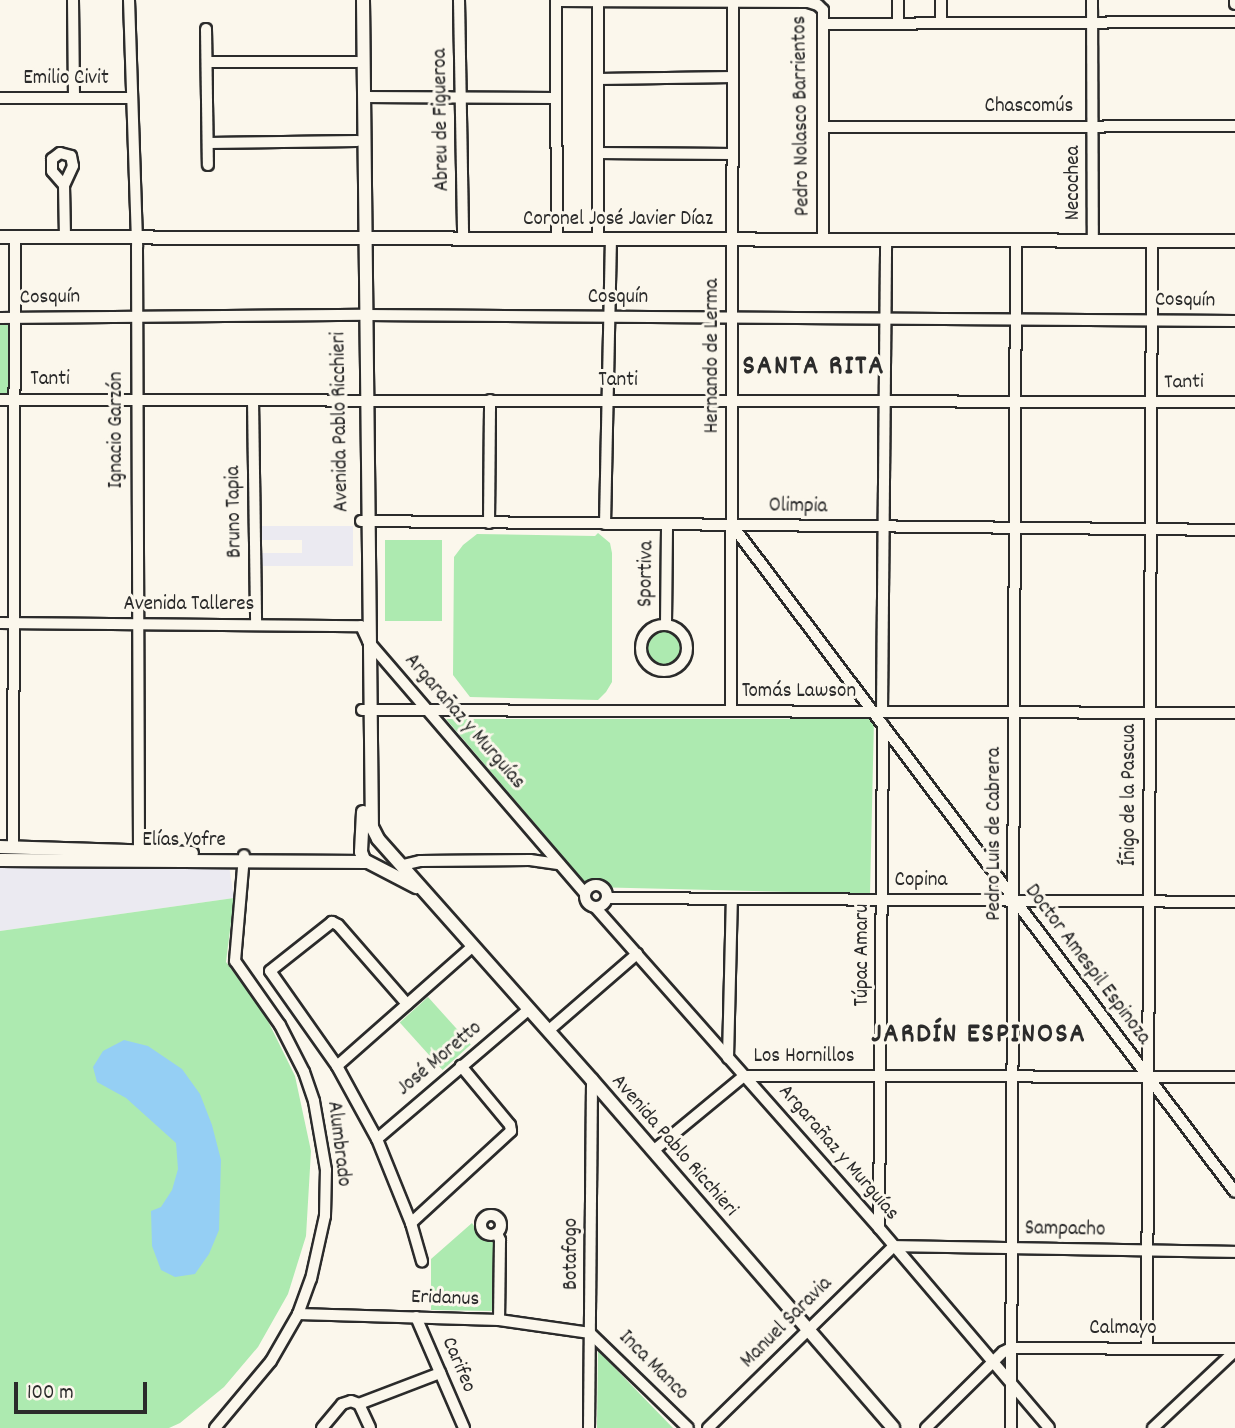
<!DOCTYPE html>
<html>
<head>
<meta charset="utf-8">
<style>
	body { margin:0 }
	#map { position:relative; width:1235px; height:1428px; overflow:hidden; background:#fbf7ec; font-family:Dekko,sans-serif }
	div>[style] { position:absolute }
	.built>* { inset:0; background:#ebeaf1 }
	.green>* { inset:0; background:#adeab0; transform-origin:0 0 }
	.round { border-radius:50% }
	.water>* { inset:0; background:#95cff4 }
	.roads { filter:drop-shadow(2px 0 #2b2b2b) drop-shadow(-2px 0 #2b2b2b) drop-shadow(0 2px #2b2b2b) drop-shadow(0 -2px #2b2b2b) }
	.minor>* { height:10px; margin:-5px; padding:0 5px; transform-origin:5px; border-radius:5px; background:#fbf7ec }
	.minor>.ring { margin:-5px; padding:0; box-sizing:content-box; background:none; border:10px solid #fbf7ec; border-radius:50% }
	.major>* { height:12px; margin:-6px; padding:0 6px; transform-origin:6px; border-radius:6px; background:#fbf7ec }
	span { translate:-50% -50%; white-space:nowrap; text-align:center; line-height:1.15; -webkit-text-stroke:6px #fbf7ec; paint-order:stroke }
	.street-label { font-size:21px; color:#2b2b2b }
	.district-label { font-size:28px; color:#2b2b2b; font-weight:700; letter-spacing:2px }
	.scale { position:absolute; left:14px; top:1382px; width:133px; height:32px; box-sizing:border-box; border:4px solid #2b2b2b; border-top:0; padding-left:9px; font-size:21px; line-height:24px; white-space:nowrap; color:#2b2b2b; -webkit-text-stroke:5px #fbf7ec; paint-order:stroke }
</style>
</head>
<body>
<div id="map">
	<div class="built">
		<i style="clip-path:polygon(262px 526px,353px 526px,353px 566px,262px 566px,262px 553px,302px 553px,302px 540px,262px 540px)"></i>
		<i style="clip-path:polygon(229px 866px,234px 898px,0 931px,0 868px)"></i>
	</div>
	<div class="green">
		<i style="left:0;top:318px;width:15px;height:82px"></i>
		<i style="clip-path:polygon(598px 533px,610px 543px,612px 553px,612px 682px,606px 692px,598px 700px,470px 697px,453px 675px,454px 557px,463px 545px,477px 534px,595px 536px)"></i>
		<i style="left:385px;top:540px;width:57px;height:81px"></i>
		<i class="round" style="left:647px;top:630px;width:36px;height:36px"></i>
		<i style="clip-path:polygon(446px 719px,874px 719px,870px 894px,589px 887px)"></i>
		<i style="clip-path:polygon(234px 898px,226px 962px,265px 1015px,295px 1076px,311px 1151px,306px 1236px,288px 1294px,258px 1347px,224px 1387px,180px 1423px,169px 1428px,0 1428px,0 931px)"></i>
		<i style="left:428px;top:997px;width:64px;height:38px;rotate:48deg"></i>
		<i style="clip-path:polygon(472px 1223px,480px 1235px,496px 1244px,494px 1311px,431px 1310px,431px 1259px)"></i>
		<i style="clip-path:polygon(598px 1351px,607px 1360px,673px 1428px,597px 1428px)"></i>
	</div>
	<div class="water">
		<i style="clip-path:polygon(124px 1040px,148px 1046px,182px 1069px,200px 1094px,212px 1125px,221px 1160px,219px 1230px,209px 1254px,195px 1274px,175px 1277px,161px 1270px,152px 1246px,151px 1211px,161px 1207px,172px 1190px,178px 1169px,176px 1143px,126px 1098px,97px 1082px,93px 1067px,103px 1051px)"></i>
	</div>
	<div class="roads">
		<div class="minor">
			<i style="left:73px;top:0;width:98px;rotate:89.4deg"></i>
			<i style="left:129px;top:0;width:247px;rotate:88.1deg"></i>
			<i style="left:137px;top:247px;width:611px;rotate:89.81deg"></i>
			<i style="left:459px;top:0;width:239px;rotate:89deg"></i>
			<i style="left:556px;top:0;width:239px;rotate:89.8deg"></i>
			<i style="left:898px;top:0;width:23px;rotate:90deg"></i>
			<i style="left:941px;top:0;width:23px;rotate:90deg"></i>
			<i style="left:1092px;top:0;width:241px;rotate:89.8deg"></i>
			<i style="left:1235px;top:0;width:4px;rotate:90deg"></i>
			<i style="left:556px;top:1px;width:252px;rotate:0.2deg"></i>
			<i style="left:808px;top:2px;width:10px;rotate:17deg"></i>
			<i style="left:818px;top:5px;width:7px;rotate:45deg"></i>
			<i style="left:823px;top:10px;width:230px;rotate:90deg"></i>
			<i style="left:598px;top:1px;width:238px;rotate:90deg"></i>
			<i style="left:823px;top:24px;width:412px;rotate:-0.3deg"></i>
			<i style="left:206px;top:29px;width:136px;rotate:89.2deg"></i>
			<i style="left:207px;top:62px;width:150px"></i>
			<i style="left:598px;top:79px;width:135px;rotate:-0.8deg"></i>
			<i style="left:364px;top:97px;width:192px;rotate:0.3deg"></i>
			<i style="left:0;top:98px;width:132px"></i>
			<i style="left:823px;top:127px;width:412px;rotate:-0.1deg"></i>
			<i style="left:208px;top:143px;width:149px;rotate:-0.8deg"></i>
			<i style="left:598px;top:153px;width:135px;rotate:0.4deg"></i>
			<i style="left:64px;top:185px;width:18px;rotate:-131deg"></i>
			<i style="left:52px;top:171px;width:12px;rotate:-90deg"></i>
			<i style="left:52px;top:159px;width:10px;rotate:-37deg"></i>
			<i style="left:60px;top:153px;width:11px;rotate:15deg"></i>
			<i style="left:71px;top:156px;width:10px;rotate:79deg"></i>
			<i style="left:73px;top:166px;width:21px;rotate:115deg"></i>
			<i style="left:64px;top:185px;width:52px;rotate:88.9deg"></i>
			<i style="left:0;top:318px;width:366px;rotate:-0.5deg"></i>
			<i style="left:366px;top:315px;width:869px;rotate:0.4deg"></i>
			<i style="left:0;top:400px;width:1235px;rotate:0.09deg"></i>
			<i style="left:253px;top:400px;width:225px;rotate:89.2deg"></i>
			<i style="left:361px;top:521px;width:874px;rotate:0.59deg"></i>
			<i style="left:489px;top:523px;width:123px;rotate:-89.5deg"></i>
			<i style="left:605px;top:524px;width:285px;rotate:-88.8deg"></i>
			<i style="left:732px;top:525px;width:835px;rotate:52.98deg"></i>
			<i style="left:0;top:623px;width:361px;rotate:0.5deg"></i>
			<i style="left:361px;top:626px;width:17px;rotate:65deg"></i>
			<i style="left:368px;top:641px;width:333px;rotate:49.3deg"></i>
			<i style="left:666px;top:624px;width:100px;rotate:-89.4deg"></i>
			<i class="ring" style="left:641px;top:625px;width:36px;height:36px"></i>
			<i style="left:362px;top:710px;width:873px;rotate:0.2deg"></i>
			<i style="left:731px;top:711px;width:711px;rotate:-89.84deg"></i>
			<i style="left:882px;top:711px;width:471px;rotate:-89.5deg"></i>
			<i style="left:13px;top:848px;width:611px;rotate:-89.81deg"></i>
			<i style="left:403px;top:865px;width:17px;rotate:-13deg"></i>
			<i style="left:420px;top:861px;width:110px;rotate:-0.5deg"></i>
			<i style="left:530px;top:860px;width:30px;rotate:8deg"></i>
			<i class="ring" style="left:585px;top:885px;width:12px;height:12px"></i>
			<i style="left:607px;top:898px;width:628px;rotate:0.36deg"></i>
			<i style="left:595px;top:907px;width:429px;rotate:48.5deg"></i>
			<i style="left:879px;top:1228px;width:262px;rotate:49.6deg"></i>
			<i style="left:407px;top:1004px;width:105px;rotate:-131.1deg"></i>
			<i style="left:338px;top:925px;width:7px;rotate:-153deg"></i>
			<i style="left:332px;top:922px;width:79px;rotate:141.7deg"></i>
			<i style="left:270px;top:971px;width:116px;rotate:54.8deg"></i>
			<i style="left:337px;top:1066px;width:83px;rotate:61.3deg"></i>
			<i style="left:377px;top:1139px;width:91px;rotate:68deg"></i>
			<i style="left:411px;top:1223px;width:40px;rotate:74deg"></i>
			<i style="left:548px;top:1031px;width:118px;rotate:-40.9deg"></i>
			<i style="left:728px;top:1058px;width:159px;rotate:-88.6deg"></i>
			<i style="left:337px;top:1066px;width:181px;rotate:-41.4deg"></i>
			<i style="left:377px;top:1139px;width:200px;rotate:-40.5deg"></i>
			<i style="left:653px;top:1151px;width:118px;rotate:-39.5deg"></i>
			<i style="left:744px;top:1076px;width:491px;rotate:0.1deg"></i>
			<i class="ring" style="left:481px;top:1215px;width:10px;height:10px"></i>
			<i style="left:411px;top:1223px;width:136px;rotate:-42.6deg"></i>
			<i style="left:511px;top:1131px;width:6px;rotate:-99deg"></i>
			<i style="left:510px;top:1125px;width:77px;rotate:-129.7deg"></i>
			<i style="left:879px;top:1228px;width:503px;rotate:-89.54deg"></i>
			<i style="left:497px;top:1233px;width:8px;rotate:67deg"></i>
			<i style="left:500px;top:1240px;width:80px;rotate:90.7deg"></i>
			<i style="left:298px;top:1314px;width:201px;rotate:1.7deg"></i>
			<i style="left:499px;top:1320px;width:92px;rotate:8.1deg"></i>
			<i style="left:590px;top:1333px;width:136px;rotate:44.1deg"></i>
			<i style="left:416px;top:1317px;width:121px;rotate:66.6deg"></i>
			<i style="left:1147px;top:1348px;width:1107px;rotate:-89.74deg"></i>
			<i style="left:359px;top:1404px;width:26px;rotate:65deg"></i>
			<i style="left:215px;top:1428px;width:87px;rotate:-50.1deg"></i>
			<i style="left:271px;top:1361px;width:54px;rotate:-60.1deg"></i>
			<i style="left:298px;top:1314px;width:37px;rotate:-70deg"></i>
			<i style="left:311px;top:1279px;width:65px;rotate:-77.5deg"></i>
			<i style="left:325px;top:1216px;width:46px;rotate:-88.8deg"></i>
			<i style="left:326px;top:1170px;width:70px;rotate:-99.9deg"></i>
			<i style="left:314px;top:1101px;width:31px;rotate:-109deg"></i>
			<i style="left:304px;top:1072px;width:53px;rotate:-117.1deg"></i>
			<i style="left:280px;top:1025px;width:78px;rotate:-125.1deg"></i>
			<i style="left:235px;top:961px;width:106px;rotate:-85.1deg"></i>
			<i style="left:322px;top:1428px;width:31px;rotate:-50deg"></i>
			<i style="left:342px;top:1404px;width:9px;rotate:-18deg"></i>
			<i style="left:351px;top:1401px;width:9px;rotate:21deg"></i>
			<i style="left:359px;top:1404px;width:87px;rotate:-20.9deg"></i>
			<i style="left:589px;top:1428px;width:348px;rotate:-89.5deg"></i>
			<i style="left:708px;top:1428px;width:260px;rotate:-44.4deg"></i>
			<i style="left:894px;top:1246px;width:341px;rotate:1deg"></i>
			<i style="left:926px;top:1428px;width:108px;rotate:-44.6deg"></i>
			<i style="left:1003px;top:1352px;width:9px;rotate:-27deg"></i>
			<i style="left:1011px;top:1348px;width:224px;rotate:0.3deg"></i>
			<i style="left:1011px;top:1428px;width:1188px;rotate:-89.76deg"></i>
			<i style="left:1153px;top:1428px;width:112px;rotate:-43.2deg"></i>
		</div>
		<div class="major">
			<i style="left:363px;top:0;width:827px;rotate:89.38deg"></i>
			<i style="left:372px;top:827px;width:13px;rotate:63deg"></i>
			<i style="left:378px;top:839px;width:322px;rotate:48.4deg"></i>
			<i style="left:592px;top:1080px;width:460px;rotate:49.1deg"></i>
			<i style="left:0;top:237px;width:1235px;rotate:0.19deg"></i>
			<i style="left:363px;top:812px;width:40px;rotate:92.9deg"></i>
			<i style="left:361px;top:852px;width:9px;rotate:69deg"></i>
			<i style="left:364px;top:860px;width:59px;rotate:27.4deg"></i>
			<i style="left:0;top:847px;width:192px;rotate:1.8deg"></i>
			<i style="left:0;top:860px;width:367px;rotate:0.3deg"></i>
		</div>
	</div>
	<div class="street-label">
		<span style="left:66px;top:79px">Emilio Civit</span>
		<span style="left:1029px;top:107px">Chascomús</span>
		<span style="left:802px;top:116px;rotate:-91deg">Pedro Nolasco Barrientos</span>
		<span style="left:442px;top:120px;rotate:-91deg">Abreu de Figueroa</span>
		<span style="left:1074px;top:183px;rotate:-90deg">Necochea</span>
		<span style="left:618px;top:220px">Coronel José Javier Díaz</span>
		<span style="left:50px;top:298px;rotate:-1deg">Cosquín</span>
		<span style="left:618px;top:298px">Cosquín</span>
		<span style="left:1185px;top:301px;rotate:1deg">Cosquín</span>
		<span style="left:713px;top:356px;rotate:-90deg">Hernando de Lerma</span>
		<span style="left:50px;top:380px">Tanti</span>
		<span style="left:618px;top:381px">Tanti</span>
		<span style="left:1184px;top:383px;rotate:-1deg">Tanti</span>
		<span style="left:341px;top:422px;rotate:-91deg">Avenida Pablo Ricchieri</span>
		<span style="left:117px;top:430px;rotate:-90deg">Ignacio Garzón</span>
		<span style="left:798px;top:507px;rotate:1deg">Olimpia</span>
		<span style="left:235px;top:512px;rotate:-91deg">Bruno Tapia</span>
		<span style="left:647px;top:574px;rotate:-89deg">Sportiva</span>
		<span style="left:189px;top:605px">Avenida Talleres</span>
		<span style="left:799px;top:692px">Tomás Lawson</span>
		<span style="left:464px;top:722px;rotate:49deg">Argarañaz y Murguías</span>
		<span style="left:1130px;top:795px;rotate:-90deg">Íñigo de la Pascua</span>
		<span style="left:995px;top:834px;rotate:-90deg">Pedro Luis de Cabrera</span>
		<span style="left:184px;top:841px">Elías Yofre</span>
		<span style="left:921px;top:881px">Copina</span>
		<span style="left:863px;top:955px;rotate:-90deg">Túpac Amaru</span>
		<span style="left:1087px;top:965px;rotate:53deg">Doctor Amespil Espinoza</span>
		<span style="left:804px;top:1057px">Los Hornillos</span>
		<span style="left:440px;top:1059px;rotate:-40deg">José Moretto</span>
		<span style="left:338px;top:1144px;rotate:83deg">Alumbrado</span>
		<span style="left:674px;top:1146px;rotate:49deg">Avenida Pablo Ricchieri</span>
		<span style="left:838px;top:1153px;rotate:49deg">Argarañaz y Murguías</span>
		<span style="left:1065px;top:1230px;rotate:1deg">Sampacho</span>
		<span style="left:572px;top:1254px;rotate:-90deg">Botafogo</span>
		<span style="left:445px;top:1299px;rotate:2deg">Eridanus</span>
		<span style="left:787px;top:1323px;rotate:-45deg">Manuel Saravia</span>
		<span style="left:1123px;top:1329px">Calmayo</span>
		<span style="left:458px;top:1365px;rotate:67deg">Carifeo</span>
		<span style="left:653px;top:1366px;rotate:45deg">Inca Manco</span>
	</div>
	<div class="district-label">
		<span style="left:814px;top:368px">SANTA RITA</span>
		<span style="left:979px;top:1036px">JARDÍN ESPINOSA</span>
	</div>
	<div class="scale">100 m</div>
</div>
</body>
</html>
